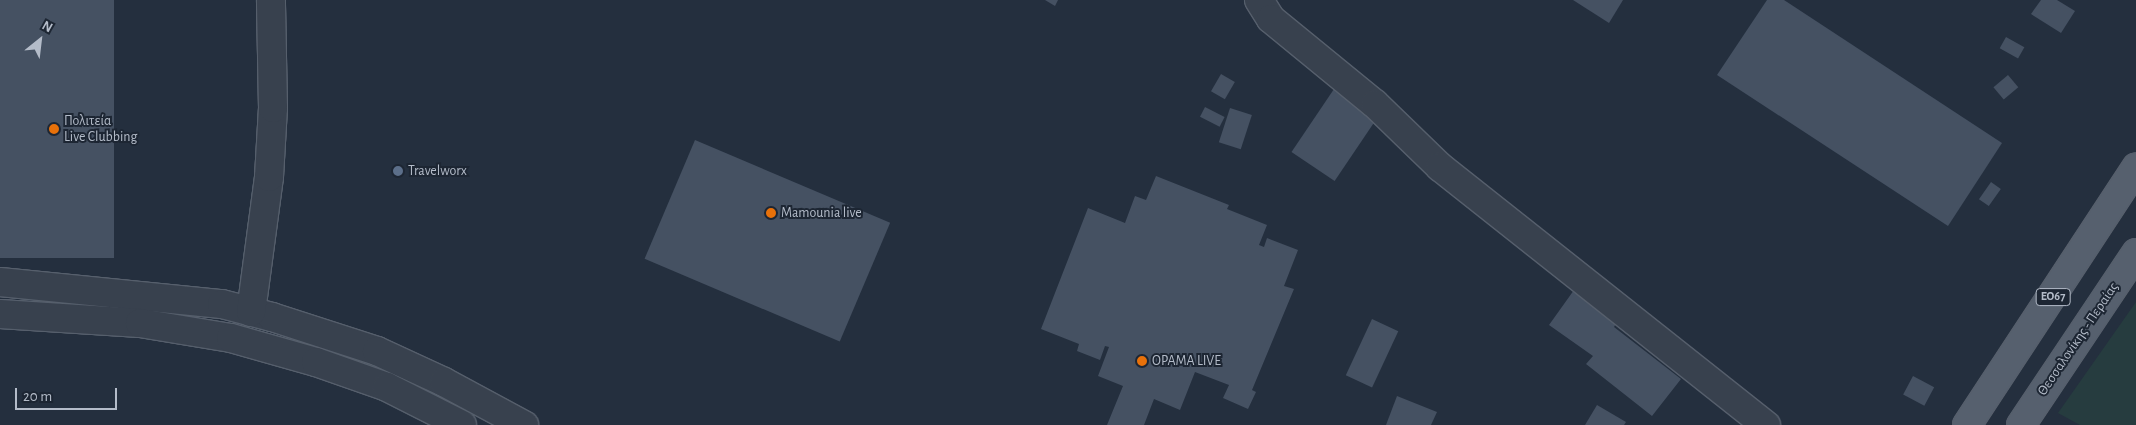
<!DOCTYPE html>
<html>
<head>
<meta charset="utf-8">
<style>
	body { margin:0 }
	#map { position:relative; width:2136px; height:425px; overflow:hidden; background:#242f3e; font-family:"Alegreya Sans",sans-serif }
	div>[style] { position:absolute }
	.green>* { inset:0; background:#263c3f }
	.building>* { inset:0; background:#455162; transform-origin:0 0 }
	.roads { filter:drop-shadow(1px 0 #565f6c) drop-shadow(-1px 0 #565f6c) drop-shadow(0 1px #565f6c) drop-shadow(0 -1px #565f6c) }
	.street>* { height:28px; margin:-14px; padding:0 14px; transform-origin:14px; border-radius:14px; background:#38414e }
	.primary>* { height:28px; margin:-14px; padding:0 14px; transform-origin:14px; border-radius:14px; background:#56606e }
	.dots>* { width:14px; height:14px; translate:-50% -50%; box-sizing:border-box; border:2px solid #1d2633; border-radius:50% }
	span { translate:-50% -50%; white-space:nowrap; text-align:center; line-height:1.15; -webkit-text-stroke:4px #1d2633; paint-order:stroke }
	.shield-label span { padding:1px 4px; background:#1d2633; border:1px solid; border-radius:4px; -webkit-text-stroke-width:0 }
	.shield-label { font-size:12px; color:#b4bcc9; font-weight:700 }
	.poi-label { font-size:14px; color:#b4bcc9 }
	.left { translate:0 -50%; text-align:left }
	.street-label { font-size:14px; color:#b4bcc9 }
	.north { position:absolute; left:15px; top:15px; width:50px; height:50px; -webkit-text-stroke:4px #1d2633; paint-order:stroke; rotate:29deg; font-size:14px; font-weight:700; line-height:20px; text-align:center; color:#b4bcc9 }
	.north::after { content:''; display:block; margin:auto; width:18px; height:22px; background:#b4bcc9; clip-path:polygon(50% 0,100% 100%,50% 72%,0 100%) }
	.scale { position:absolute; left:15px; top:388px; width:102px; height:22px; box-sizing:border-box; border:2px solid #b4bcc9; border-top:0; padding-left:6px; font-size:15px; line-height:18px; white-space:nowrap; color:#b4bcc9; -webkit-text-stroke:4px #1d2633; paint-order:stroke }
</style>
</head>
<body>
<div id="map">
	<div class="green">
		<i style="clip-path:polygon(2136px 302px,2136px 425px,2080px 425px,2058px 413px)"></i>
	</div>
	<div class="building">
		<i style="left:0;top:0;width:114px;height:258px"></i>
		<i style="clip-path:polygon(1045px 0,1058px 0,1055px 6px)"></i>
		<i style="clip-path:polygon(1573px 0,1623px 0,1609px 23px)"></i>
		<i style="clip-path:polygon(1767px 0,1784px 0,2002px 143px,1948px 226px,1717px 75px)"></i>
		<i style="clip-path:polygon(2041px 0,2057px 0,2075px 11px,2061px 33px,2031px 14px)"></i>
		<i style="left:2006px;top:37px;width:21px;height:13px;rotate:29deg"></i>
		<i style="left:1221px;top:74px;width:16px;height:20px;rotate:30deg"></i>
		<i style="left:2008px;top:75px;width:16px;height:19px;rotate:50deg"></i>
		<i style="left:1334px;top:89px;width:52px;height:76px;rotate:34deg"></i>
		<i style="left:1205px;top:107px;width:22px;height:11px;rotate:27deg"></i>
		<i style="left:1230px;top:108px;width:23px;height:36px;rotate:18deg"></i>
		<i style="left:695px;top:140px;width:212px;height:129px;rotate:23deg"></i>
		<i style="clip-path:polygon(1156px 176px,1229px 205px,1227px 209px,1267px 225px,1259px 245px,1264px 247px,1267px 238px,1298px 250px,1284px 286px,1294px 289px,1252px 390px,1256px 392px,1248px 409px,1223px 398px,1229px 385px,1195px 372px,1180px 410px,1154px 399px,1144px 425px,1107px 425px,1123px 386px,1098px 376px,1109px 347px,1105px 346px,1100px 360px,1077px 351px,1079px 344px,1041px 329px,1088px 208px,1125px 223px,1135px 196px,1146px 200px)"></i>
		<i style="left:1991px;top:182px;width:12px;height:21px;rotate:35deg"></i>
		<i style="clip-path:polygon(1579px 283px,1622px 314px,1614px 327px,1681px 379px,1652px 416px,1586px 364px,1593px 356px,1549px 325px)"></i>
		<i style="left:1372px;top:319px;width:29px;height:62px;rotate:25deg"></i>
		<i style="left:1913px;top:376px;width:24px;height:21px;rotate:28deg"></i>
		<i style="clip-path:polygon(1397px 396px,1437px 412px,1431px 425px,1386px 425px)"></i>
		<i style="clip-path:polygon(1597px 405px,1626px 422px,1624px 425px,1585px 425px)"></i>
	</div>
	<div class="roads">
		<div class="street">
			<i style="left:1259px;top:0;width:22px;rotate:58deg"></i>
			<i style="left:1271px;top:19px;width:134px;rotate:39.3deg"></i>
			<i style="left:1375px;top:104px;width:91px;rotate:44.1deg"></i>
			<i style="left:1440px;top:167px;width:416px;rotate:38.4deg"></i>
			<i style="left:0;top:282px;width:223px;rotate:5.7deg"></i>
			<i style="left:222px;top:304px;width:52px;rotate:14.6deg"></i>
			<i style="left:272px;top:317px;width:110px;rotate:17.9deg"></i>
			<i style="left:377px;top:351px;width:74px;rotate:24.8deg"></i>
			<i style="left:444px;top:382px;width:91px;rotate:28.3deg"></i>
			<i style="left:251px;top:312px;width:136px;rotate:-82.4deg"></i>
			<i style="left:269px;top:177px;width:69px;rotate:-86.7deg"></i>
			<i style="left:273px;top:108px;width:108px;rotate:-91.1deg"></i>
			<i style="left:0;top:314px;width:140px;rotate:3.7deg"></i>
			<i style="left:140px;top:323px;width:92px;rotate:9.4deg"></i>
			<i style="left:231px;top:338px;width:88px;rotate:15.8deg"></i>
			<i style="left:316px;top:362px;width:75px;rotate:19.4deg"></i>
			<i style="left:387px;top:387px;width:84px;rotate:26.9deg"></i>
		</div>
		<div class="primary">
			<i style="left:1967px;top:425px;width:308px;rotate:-56.7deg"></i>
			<i style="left:2021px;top:425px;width:207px;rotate:-56.2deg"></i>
		</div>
	</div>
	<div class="dots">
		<i style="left:54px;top:129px;background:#e8710a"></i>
		<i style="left:398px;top:171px;background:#5c6f8a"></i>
		<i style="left:771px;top:213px;background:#e8710a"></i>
		<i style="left:1142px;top:361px;background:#e8710a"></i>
	</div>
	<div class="shield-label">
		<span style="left:2053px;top:297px">ΕΟ67</span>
	</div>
	<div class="poi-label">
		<span class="left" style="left:64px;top:129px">Πολιτεία<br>Live Clubbing</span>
		<span class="left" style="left:408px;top:171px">Travelworx</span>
		<span class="left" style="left:781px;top:213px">Mamounia live</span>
		<span class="left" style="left:1152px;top:361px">ΟΡΑΜΑ LIVE</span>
	</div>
	<div class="street-label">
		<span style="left:2078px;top:339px;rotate:-56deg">Θεσσαλονίκης - Περαίας</span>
	</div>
	<div class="north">N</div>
	<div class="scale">20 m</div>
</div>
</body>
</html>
